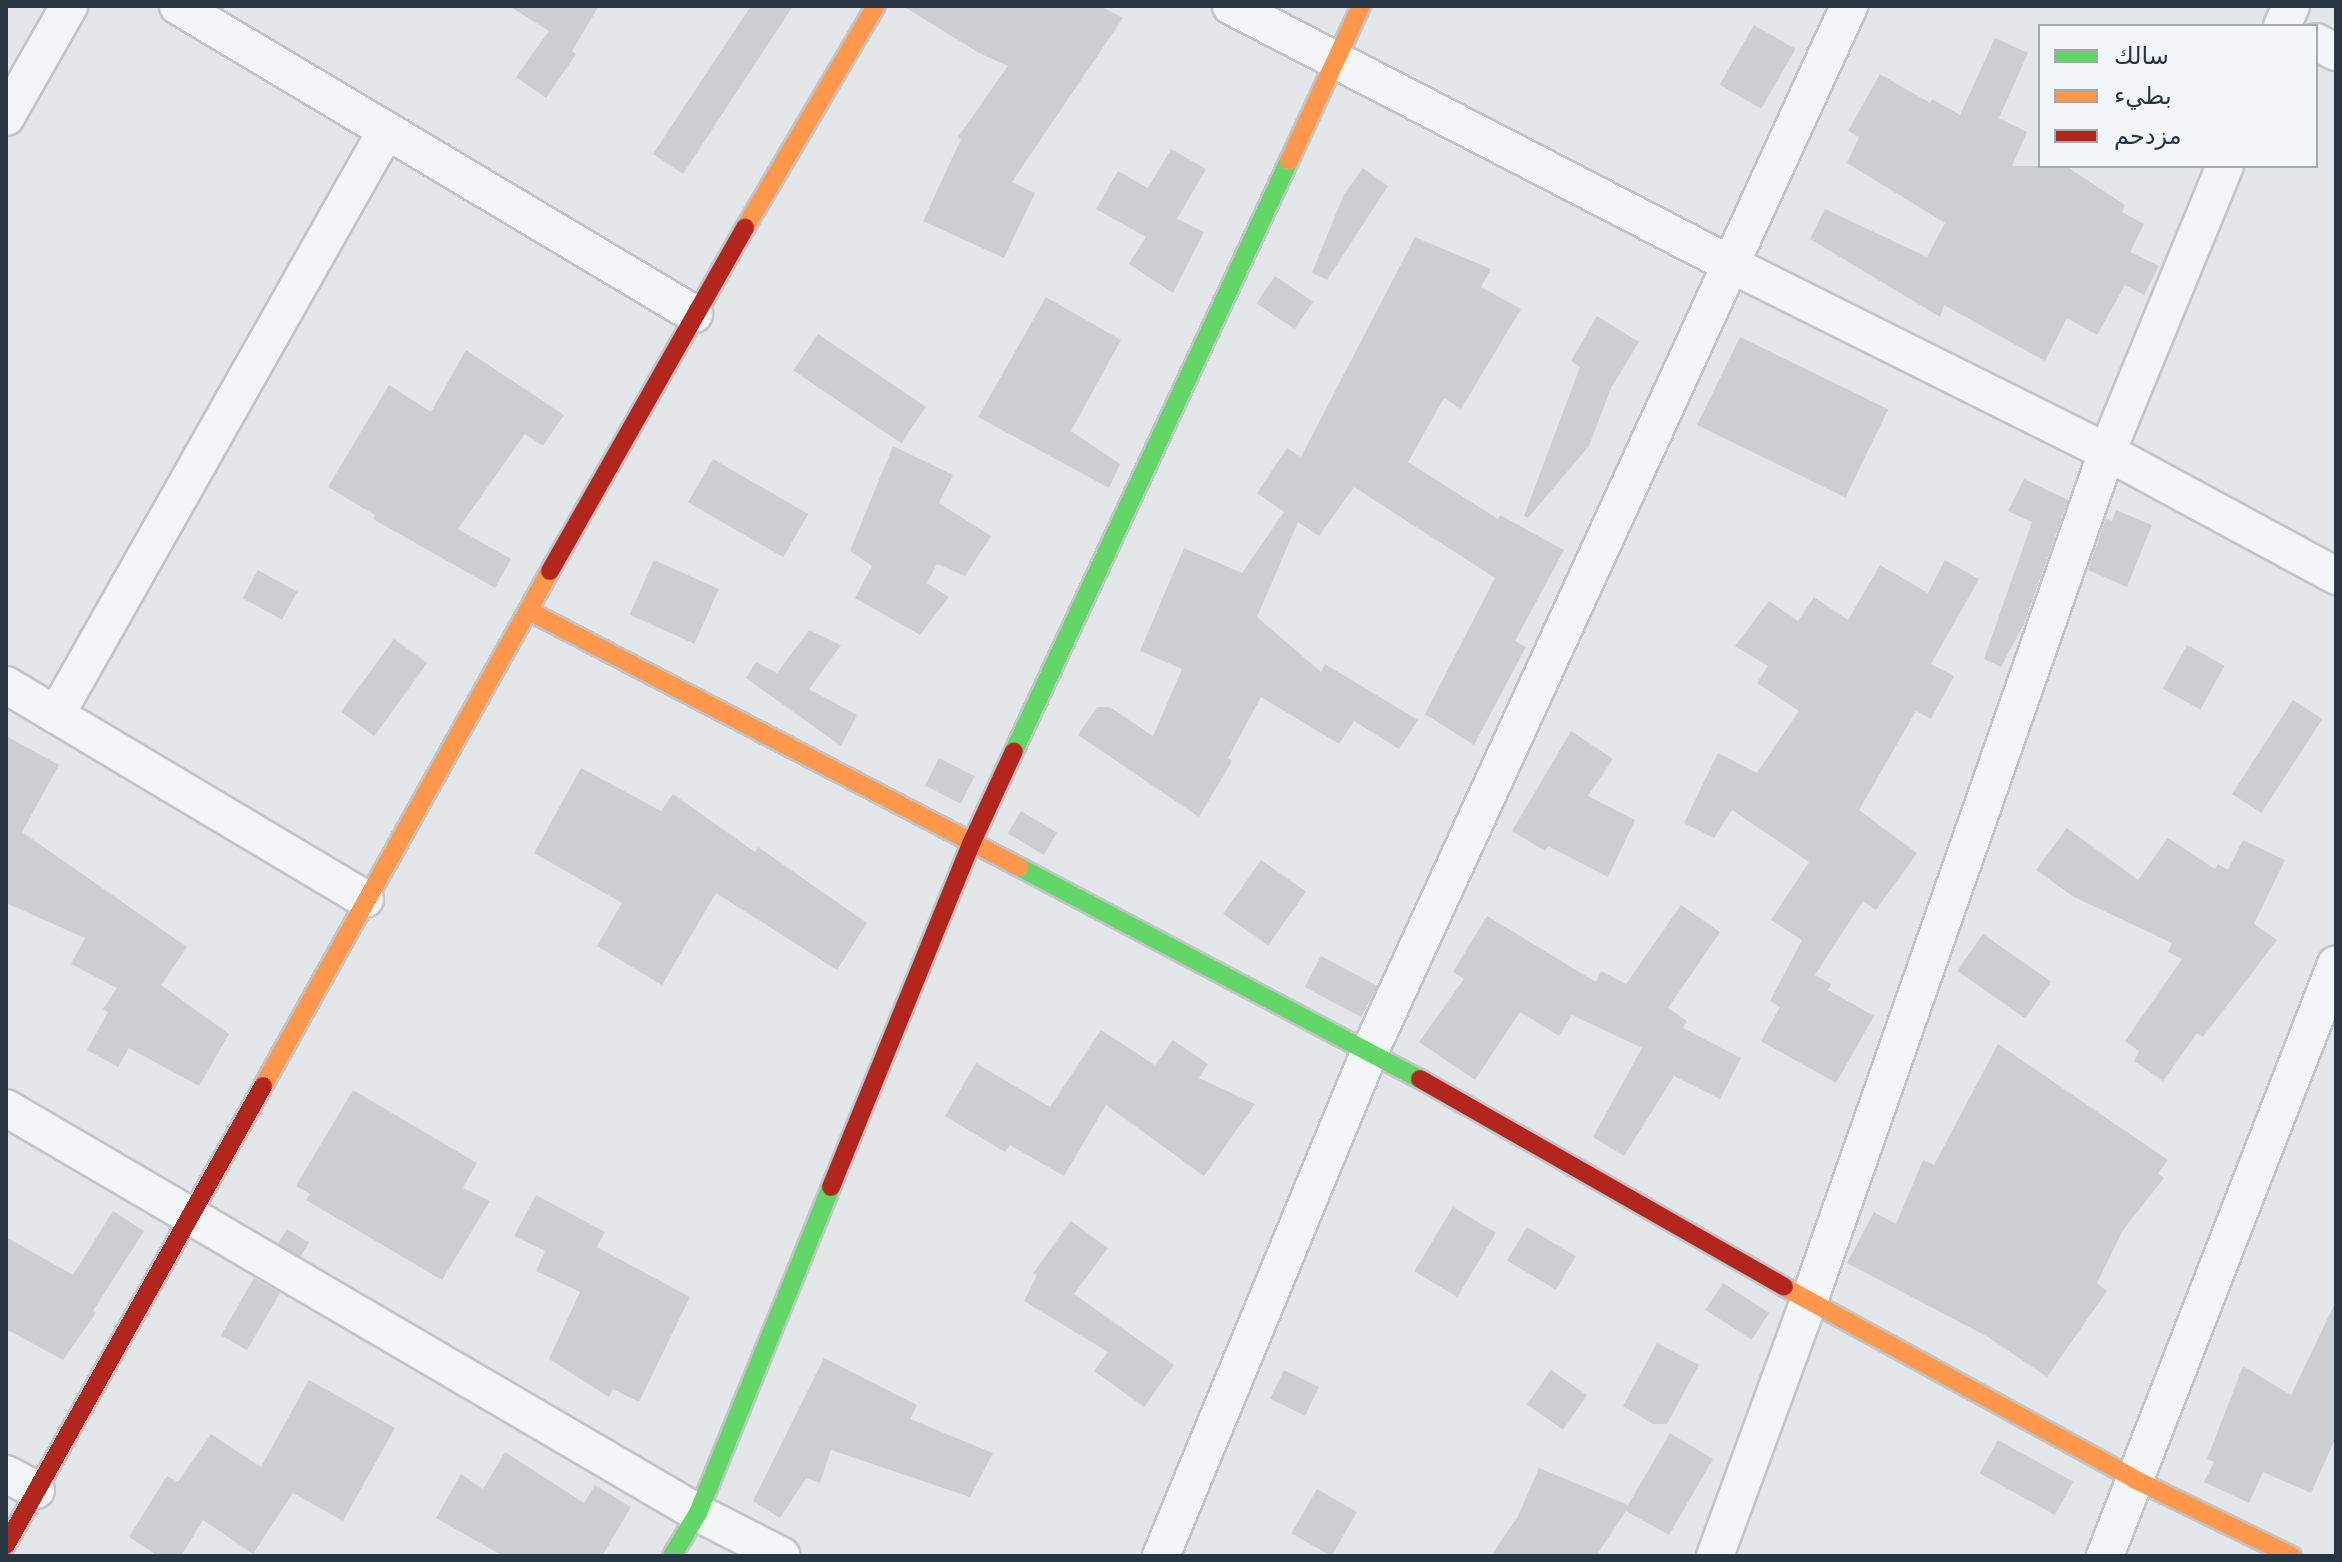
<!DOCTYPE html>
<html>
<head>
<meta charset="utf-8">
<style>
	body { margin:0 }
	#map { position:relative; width:2342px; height:1562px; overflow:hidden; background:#e4e7e9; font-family:"DejaVu Sans","Noto Naskh Arabic",sans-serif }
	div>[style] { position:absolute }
	.building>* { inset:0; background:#cccfd1; transform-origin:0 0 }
	.roads { filter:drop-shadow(2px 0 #c2c5c7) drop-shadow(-2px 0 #c2c5c7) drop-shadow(0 2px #c2c5c7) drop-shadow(0 -2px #c2c5c7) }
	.street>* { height:36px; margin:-18px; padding:0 18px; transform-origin:18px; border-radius:18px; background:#f3f5f6 }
	.fast>* { height:18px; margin:-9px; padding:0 9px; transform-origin:9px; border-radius:9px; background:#63d668 }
	.slow>* { height:18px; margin:-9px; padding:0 9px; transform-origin:9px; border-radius:9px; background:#ff974d }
	.jam>* { height:18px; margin:-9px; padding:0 9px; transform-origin:9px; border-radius:9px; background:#b3261e }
	span { translate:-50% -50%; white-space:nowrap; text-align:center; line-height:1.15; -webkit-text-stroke:8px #f2f5f8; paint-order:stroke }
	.frame { position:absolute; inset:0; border:8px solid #283644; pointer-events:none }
	.legend { position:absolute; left:2038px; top:24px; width:280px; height:144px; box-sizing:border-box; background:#f2f5f8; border:2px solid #a1a9b0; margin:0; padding:10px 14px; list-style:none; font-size:24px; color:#283644 }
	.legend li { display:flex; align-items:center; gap:16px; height:40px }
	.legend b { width:40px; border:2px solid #a1a9b0 }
</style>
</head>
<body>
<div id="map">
	<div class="building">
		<i style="clip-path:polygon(509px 6px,599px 6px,572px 51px,576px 54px,546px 98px,516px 77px,549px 31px)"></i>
		<i style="clip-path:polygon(751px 6px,793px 6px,683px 174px,653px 154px)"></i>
		<i style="clip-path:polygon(903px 6px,1100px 6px,1123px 18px,1012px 182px,1035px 193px,1004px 258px,923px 221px,961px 139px,958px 137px,1008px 66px,979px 53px)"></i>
		<i style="left:1754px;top:25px;width:48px;height:69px;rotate:30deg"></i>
		<i style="clip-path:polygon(1995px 38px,2028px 53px,1999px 118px,2027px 132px,2012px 166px,2066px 166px,2125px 205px,2122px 212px,2144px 224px,2130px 252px,2159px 266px,2144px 295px,2125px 285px,2097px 335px,2067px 318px,2045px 361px,1944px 305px,1940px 317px,1810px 239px,1825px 209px,1927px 257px,1945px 223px,1847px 163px,1859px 137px,1848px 131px,1880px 74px,1930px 103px,1932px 99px,1960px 115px)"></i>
		<i style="clip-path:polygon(1171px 149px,1206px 169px,1177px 219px,1204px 232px,1173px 293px,1129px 264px,1146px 237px,1096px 209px,1118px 171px,1148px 188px)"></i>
		<i style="clip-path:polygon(1363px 168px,1388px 186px,1327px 280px,1312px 273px,1344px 194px)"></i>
		<i style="clip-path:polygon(1415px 237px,1491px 269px,1481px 287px,1521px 309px,1461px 409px,1444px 398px,1408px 462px,1498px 519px,1500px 515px,1564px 550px,1515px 641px,1526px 647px,1474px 745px,1425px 714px,1495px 578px,1354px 487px,1319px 536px,1298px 522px,1257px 617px,1321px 672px,1325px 664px,1418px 720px,1399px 749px,1354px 721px,1339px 744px,1261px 697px,1228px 758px,1232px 761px,1199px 817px,1078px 735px,1097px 707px,1110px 707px,1153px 736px,1182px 669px,1140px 651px,1184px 548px,1242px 573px,1284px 512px,1257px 493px,1287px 448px,1301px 457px)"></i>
		<i style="left:1275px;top:276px;width:46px;height:33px;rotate:34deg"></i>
		<i style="clip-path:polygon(1046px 297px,1121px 340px,1071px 431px,1120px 464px,1109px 488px,978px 417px)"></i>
		<i style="clip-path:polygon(1597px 316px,1639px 342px,1611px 388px,1589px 446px,1528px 518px,1524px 516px,1580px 367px,1571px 361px)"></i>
		<i style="left:818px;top:334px;width:130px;height:44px;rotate:34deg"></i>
		<i style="left:1740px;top:337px;width:165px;height:98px;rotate:26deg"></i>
		<i style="clip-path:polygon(466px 350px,564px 415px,543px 446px,525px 434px,458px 529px,511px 559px,495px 588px,373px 519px,375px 515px,328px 487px,389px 385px,431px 412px)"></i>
		<i style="clip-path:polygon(893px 446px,953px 475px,939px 503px,991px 536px,965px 576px,937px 564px,927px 583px,949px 597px,920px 635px,855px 598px,872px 566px,850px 551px)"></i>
		<i style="left:713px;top:459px;width:110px;height:50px;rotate:30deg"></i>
		<i style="clip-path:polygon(2024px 479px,2068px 500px,2024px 624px,2001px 667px,1984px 659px,2032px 522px,2008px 511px)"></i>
		<i style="clip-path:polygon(2116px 510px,2152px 525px,2127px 587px,2088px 570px,2106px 518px,2112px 521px)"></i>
		<i style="left:654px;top:560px;width:71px;height:60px;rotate:24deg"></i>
		<i style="clip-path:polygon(1945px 560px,1979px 579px,1931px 664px,1954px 676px,1931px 719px,1916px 711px,1859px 810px,1917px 853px,1876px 910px,1863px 901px,1815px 975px,1831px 984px,1828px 990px,1874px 1016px,1836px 1083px,1761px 1041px,1780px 1007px,1770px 1001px,1802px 940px,1771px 920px,1809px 862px,1732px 810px,1714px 838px,1684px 823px,1718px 753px,1757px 773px,1799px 711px,1757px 683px,1768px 666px,1735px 646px,1769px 601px,1798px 621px,1814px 597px,1848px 620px,1880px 565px,1928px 593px)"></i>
		<i style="left:258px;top:570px;width:45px;height:32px;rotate:29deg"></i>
		<i style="clip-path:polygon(809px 630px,841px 645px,809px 689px,857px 715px,841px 746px,746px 678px,756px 662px,777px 673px)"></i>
		<i style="left:394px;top:639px;width:41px;height:90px;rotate:36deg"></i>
		<i style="left:2187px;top:645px;width:43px;height:50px;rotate:29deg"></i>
		<i style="left:2293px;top:700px;width:35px;height:112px;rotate:33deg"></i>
		<i style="clip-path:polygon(1571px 731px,1613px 759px,1588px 796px,1635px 820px,1608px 877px,1548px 846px,1545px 851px,1512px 831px)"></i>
		<i style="clip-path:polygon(6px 736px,59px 765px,22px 832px,187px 947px,161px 985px,229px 1034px,199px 1086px,129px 1048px,118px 1067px,87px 1050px,108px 1012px,103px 1009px,117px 988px,71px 964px,85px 938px,6px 903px)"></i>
		<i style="left:939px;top:758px;width:40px;height:31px;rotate:27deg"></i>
		<i style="clip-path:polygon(581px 768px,661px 811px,673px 794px,755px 852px,758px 847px,867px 923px,837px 970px,716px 893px,662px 985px,597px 946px,622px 903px,534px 853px)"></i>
		<i style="left:1021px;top:811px;width:42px;height:26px;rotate:31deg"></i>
		<i style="clip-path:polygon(2067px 828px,2138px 880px,2168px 838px,2215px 869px,2218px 864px,2228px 870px,2243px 840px,2285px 860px,2254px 924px,2277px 940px,2203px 1037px,2197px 1033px,2163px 1081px,2134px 1061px,2139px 1051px,2125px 1041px,2182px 959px,2168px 952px,2172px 943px,2074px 897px,2036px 870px)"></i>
		<i style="left:1261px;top:860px;width:55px;height:66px;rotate:35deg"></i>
		<i style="clip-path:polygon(1681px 905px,1720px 932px,1668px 1008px,1687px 1021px,1683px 1028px,1741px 1058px,1720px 1099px,1674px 1076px,1624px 1156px,1593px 1137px,1642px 1048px,1572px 1015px,1559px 1036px,1520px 1012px,1475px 1080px,1419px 1042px,1464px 979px,1453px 972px,1487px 916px,1596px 982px,1601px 971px,1626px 984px)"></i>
		<i style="left:1983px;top:934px;width:83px;height:45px;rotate:35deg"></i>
		<i style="left:1321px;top:956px;width:64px;height:35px;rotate:28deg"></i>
		<i style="clip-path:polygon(1101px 1030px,1155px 1065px,1173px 1040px,1208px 1064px,1199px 1078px,1255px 1104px,1204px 1176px,1106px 1105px,1064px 1176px,1010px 1145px,1005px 1152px,945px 1116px,976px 1063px,1050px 1107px)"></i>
		<i style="clip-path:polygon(1998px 1044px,2168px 1160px,2158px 1173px,2164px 1178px,2123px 1230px,2097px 1283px,2107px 1291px,2047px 1377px,1988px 1337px,1847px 1263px,1874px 1212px,1896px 1224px,1923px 1160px,1934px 1165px)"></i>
		<i style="clip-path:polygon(353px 1090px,477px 1163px,463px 1188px,490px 1201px,442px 1280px,306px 1200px,310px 1194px,296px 1186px)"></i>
		<i style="clip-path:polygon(536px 1195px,605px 1232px,597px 1247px,690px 1297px,639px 1402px,613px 1389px,609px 1397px,549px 1359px,580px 1292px,536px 1271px,545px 1251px,514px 1236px)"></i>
		<i style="left:1453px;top:1207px;width:50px;height:75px;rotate:31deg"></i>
		<i style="clip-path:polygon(113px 1211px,144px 1231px,93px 1311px,96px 1313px,63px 1360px,6px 1329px,6px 1237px,73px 1275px)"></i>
		<i style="clip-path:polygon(1071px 1221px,1108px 1248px,1074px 1294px,1174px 1365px,1144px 1407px,1094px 1371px,1108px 1352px,1024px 1301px,1037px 1275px,1033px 1273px)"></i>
		<i style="left:1527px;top:1227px;width:57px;height:39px;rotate:31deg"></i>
		<i style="left:287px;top:1229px;width:26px;height:17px;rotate:32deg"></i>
		<i style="left:254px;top:1278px;width:30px;height:66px;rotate:30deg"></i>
		<i style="left:1723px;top:1283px;width:55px;height:32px;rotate:33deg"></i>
		<i style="clip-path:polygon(2336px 1301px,2336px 1437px,2311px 1493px,2263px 1472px,2249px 1503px,2204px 1482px,2214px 1462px,2207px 1459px,2243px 1366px,2291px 1395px)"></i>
		<i style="clip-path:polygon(1657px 1343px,1699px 1365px,1667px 1424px,1653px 1424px,1623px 1406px)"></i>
		<i style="clip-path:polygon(824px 1358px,917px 1405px,910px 1419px,993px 1453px,970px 1497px,831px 1450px,820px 1483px,806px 1478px,780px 1518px,753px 1501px)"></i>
		<i style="left:1284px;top:1370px;width:39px;height:32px;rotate:26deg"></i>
		<i style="left:1551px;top:1370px;width:44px;height:42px;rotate:35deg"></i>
		<i style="clip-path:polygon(309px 1380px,395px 1428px,343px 1521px,293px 1493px,253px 1554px,203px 1520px,181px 1556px,158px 1556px,129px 1537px,167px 1476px,178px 1482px,211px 1434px,261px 1467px)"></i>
		<i style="clip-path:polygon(1670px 1433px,1713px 1459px,1669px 1535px,1626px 1511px,1596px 1556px,1491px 1556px,1518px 1516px,1539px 1468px,1628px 1505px)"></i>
		<i style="left:1998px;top:1440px;width:86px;height:38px;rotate:29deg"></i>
		<i style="clip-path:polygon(505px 1452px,584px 1503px,595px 1485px,631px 1507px,602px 1556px,503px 1556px,436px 1518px,461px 1474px,483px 1489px)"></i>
		<i style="left:1317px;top:1489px;width:46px;height:51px;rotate:30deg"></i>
	</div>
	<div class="roads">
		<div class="street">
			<i style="left:178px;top:6px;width:601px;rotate:30.83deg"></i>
			<i style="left:1231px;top:6px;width:562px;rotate:27.34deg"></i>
			<i style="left:1730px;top:264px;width:421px;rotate:26.5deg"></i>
			<i style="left:2107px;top:452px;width:260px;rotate:28.4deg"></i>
			<i style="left:2282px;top:26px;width:22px;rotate:-66deg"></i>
			<i style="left:2316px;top:42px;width:22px;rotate:27deg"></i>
			<i style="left:6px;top:117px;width:128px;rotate:-60.4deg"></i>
			<i style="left:6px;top:685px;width:418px;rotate:30.8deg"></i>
			<i style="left:56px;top:715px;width:671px;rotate:-60.53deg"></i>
			<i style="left:6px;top:1108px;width:802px;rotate:30.34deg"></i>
			<i style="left:698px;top:1513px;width:94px;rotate:27.1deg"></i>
			<i style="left:6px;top:1474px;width:34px;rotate:28deg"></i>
			<i style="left:1161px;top:1556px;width:547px;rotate:-67.52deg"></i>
			<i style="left:1370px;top:1051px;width:1150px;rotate:-65.37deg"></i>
			<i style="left:1715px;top:1556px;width:272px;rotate:-69.8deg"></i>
			<i style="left:1809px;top:1301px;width:900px;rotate:-70.66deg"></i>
			<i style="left:2107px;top:452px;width:309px;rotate:-67.6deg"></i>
			<i style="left:2105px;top:1556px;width:635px;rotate:-68.68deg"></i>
		</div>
		<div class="fast">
			<i style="left:1014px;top:751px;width:651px;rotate:-65.01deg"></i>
			<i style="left:1019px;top:867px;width:454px;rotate:27.9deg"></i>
			<i style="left:672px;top:1556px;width:50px;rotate:-58.8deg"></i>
			<i style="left:698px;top:1513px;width:352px;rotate:-67.8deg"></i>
		</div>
		<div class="slow">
			<i style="left:1289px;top:161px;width:171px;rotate:-65.1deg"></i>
			<i style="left:745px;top:228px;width:258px;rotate:-59.5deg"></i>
			<i style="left:529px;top:611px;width:553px;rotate:27.58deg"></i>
			<i style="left:263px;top:1086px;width:590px;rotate:-60.87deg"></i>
			<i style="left:1784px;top:1287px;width:399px;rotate:28.7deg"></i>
			<i style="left:2134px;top:1479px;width:176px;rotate:26deg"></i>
		</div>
		<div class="jam">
			<i style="left:550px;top:571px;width:395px;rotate:-60.4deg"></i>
			<i style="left:1420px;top:1079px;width:419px;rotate:29.7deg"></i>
			<i style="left:831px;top:1187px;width:370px;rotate:-67.8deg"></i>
			<i style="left:971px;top:844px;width:102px;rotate:-65.2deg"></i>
			<i style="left:6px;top:1545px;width:526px;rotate:-60.75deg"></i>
		</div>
	</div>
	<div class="frame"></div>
	<ul class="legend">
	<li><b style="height:10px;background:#63d668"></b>سالك</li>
	<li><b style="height:10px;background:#ff974d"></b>بطيء</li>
	<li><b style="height:10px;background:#b3261e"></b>مزدحم</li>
	</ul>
</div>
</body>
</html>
